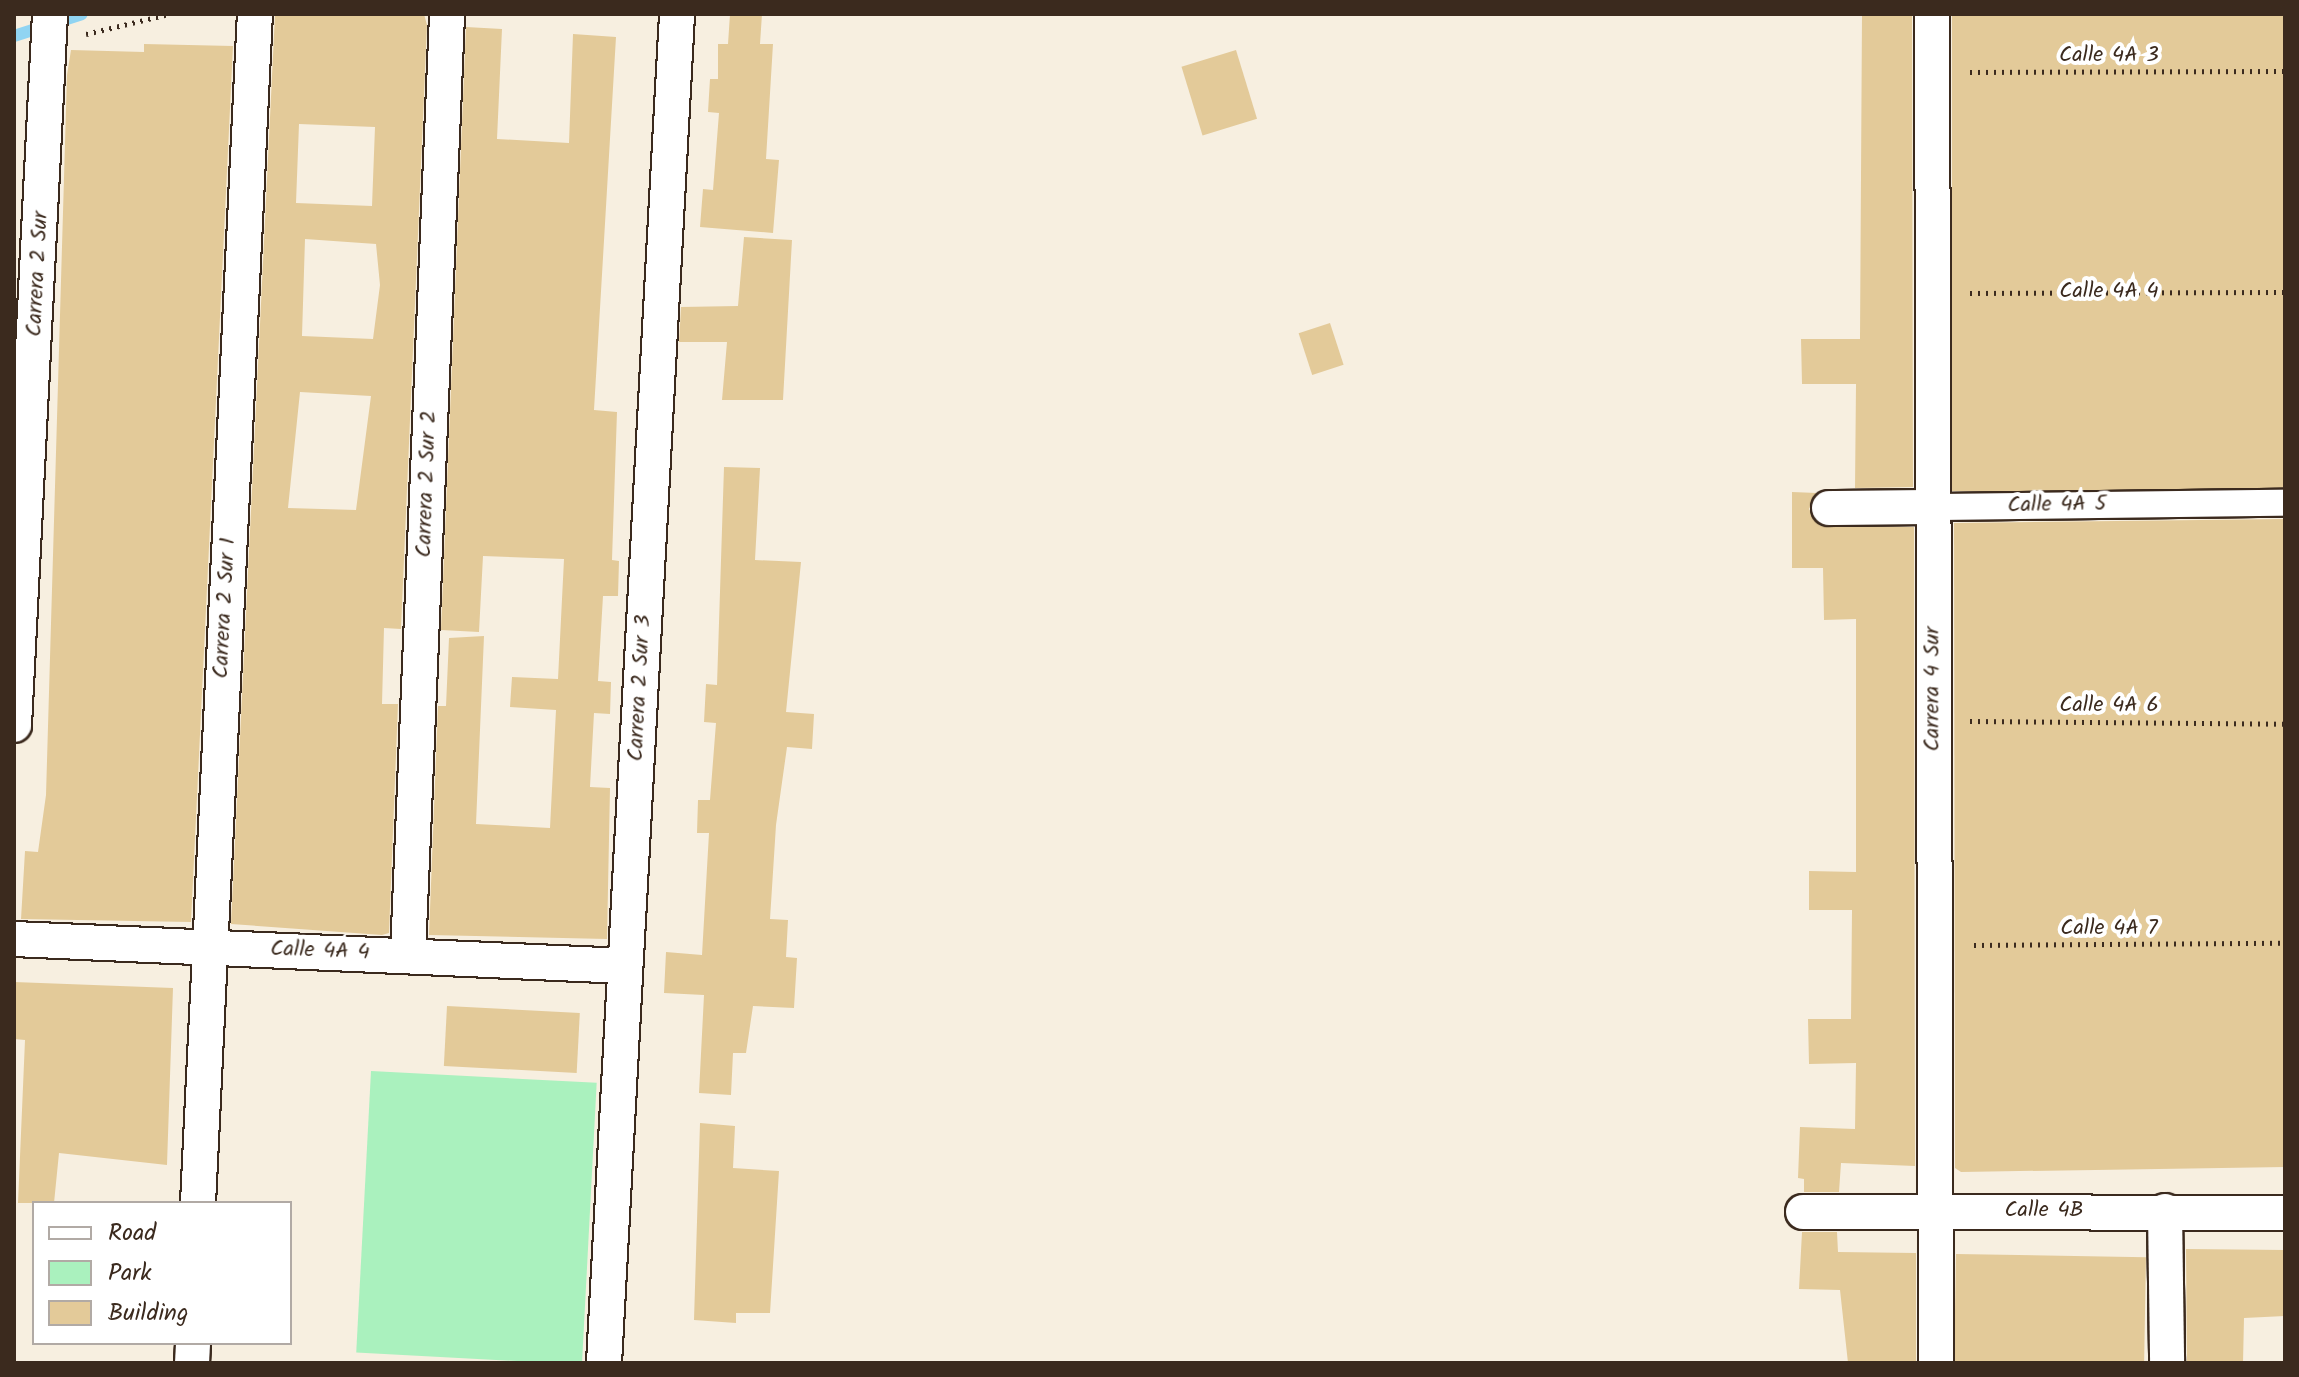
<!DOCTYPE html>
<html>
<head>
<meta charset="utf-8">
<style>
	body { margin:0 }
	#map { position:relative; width:2299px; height:1377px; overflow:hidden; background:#f7efe0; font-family:Kalam,sans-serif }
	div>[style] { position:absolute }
	.green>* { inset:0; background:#aaf1be; transform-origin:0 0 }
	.stream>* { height:12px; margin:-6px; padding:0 6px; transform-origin:6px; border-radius:6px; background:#90d4f2 }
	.building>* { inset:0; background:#e3ca99; transform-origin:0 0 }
	.path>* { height:5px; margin-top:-2.5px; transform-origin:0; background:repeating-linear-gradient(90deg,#3b2a1e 0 2px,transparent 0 8px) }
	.roads { filter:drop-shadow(2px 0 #3b2a1e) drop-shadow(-2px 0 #3b2a1e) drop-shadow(0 2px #3b2a1e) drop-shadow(0 -2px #3b2a1e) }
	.pedestrian>* { height:26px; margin:-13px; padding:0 13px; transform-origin:13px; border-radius:13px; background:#fff }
	.minor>* { height:34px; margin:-17px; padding:0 17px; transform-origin:17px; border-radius:17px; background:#fff }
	span { translate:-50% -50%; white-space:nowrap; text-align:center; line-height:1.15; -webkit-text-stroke:8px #fff; paint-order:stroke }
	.street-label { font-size:22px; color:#3b2a1e }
	.frame { position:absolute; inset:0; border:16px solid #3b2a1e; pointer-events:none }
	.legend { position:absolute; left:32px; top:1201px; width:260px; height:144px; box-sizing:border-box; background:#fff; border:2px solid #b1aaa5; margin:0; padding:10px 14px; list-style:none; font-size:24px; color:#3b2a1e }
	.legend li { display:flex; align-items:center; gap:16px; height:40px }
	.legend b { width:40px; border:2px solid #b1aaa5 }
</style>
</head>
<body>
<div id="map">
	<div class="green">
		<i style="left:371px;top:1071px;width:226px;height:282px;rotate:3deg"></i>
	</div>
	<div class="stream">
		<i style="left:14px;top:36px;width:71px;rotate:-17.9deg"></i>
	</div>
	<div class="building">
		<i style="clip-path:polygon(evenodd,275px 14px,424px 14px,427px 25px,401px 629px,384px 628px,382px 704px,398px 704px,389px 933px,382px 935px,231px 924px,275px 14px,299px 124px,375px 127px,372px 206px,296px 203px,299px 124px,275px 14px,305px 239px,376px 244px,380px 285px,373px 339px,302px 336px,305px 239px,275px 14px,300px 392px,371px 396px,356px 510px,288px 508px,300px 392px)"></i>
		<i style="clip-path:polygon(730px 14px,762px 14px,760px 44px,773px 44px,766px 159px,779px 160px,773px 233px,700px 227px,703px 189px,713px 190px,719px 113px,708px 112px,710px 79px,718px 79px,718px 44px,728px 44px)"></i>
		<i style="clip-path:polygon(1862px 14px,1912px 14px,1913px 487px,1855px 488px,1856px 384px,1802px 384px,1801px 339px,1860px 339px)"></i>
		<i style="left:1952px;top:14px;width:333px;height:477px"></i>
		<i style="clip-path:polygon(466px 27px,502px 29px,497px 139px,569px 143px,573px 34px,616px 37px,594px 410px,617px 412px,612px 560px,619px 561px,618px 596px,603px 596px,598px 681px,611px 682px,610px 714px,594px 713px,590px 787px,610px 788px,607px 939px,429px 935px,438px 706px,446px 706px,449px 638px,484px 636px,476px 824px,550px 828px,556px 710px,510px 707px,512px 677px,558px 679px,564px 559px,483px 556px,479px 632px,441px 630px)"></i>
		<i style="clip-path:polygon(144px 44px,233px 46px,191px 922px,21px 919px,25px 851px,38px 852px,46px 795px,67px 75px,71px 50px,144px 52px)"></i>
		<i style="left:1236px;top:50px;width:72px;height:57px;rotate:73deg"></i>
		<i style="clip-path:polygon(744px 237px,792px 240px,783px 400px,722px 400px,727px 342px,679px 342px,681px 307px,738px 306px)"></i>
		<i style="left:1330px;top:323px;width:44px;height:33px;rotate:72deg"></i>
		<i style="clip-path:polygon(724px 467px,760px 468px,755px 560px,801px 562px,786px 712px,814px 714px,812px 749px,787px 747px,776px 825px,770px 919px,788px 920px,786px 957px,797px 958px,794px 1008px,753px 1006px,746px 1053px,733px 1053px,731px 1095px,699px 1093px,704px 995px,664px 993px,666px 952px,702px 955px,709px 833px,697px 833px,698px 800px,710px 800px,716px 723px,704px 722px,706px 684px,717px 685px)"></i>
		<i style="clip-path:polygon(1792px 492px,1817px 493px,1809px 509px,1820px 526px,1914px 527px,1915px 1166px,1841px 1163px,1839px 1192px,1804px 1192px,1804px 1179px,1798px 1178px,1800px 1127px,1855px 1129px,1856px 1063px,1809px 1064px,1808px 1019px,1851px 1019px,1852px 910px,1809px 910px,1809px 871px,1856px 872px,1856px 619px,1824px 620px,1823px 568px,1792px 568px)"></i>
		<i style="clip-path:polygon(2285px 519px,2285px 1167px,1961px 1172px,1955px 1168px,1954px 523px)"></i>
		<i style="clip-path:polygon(14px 982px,173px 988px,167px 1165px,59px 1153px,54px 1203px,18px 1203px,25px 1040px,14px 1039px)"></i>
		<i style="left:447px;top:1006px;width:133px;height:60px;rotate:3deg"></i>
		<i style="clip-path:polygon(700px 1123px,735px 1126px,733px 1168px,779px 1171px,770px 1313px,736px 1313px,736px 1323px,694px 1320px)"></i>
		<i style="clip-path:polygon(1802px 1232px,1837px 1232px,1838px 1252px,1916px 1253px,1916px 1363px,1848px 1363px,1840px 1290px,1799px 1289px)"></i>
		<i style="clip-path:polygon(2186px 1249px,2285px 1250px,2285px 1316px,2244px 1318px,2243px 1363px,2187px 1363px)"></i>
		<i style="left:1956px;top:1254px;width:190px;height:109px;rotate:1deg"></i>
	</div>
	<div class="path">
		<i style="left:86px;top:34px;width:85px;rotate:-13.5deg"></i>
		<i style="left:1970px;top:72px;width:315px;rotate:-0.2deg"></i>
		<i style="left:1970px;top:293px;width:315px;rotate:-0.2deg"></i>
		<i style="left:1970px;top:721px;width:315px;rotate:0.5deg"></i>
		<i style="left:1974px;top:945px;width:311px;rotate:-0.4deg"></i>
	</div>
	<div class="roads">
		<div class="pedestrian">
			<i style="left:1933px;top:507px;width:352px;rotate:-0.7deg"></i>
		</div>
		<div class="minor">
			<i style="left:1932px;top:14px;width:1349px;rotate:89.83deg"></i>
			<i style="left:1829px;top:508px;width:104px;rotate:-0.6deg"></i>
			<i style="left:14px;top:725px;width:712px;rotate:-87.1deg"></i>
			<i style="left:14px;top:939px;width:612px;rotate:2.53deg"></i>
			<i style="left:408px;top:954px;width:941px;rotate:-87.62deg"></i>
			<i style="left:198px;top:1203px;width:1190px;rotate:-87.26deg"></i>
			<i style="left:2165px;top:1211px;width:152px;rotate:89.2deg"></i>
			<i style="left:1803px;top:1212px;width:482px;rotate:0.1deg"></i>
			<i style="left:192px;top:1363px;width:20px;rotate:-87deg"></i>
			<i style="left:604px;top:1363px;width:1351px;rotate:-86.9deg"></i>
		</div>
	</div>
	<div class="street-label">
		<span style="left:2109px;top:56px">Calle 4A 3</span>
		<span style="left:38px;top:274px;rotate:-87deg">Carrera 2 Sur</span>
		<span style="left:2109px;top:292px">Calle 4A 4</span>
		<span style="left:427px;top:484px;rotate:-88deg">Carrera 2 Sur 2</span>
		<span style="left:2057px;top:505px;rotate:-1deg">Calle 4A 5</span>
		<span style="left:225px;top:608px;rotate:-87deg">Carrera 2 Sur 1</span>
		<span style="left:640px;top:688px;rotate:-87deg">Carrera 2 Sur 3</span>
		<span style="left:1933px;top:689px;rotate:-90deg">Carrera 4 Sur</span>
		<span style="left:2109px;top:706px">Calle 4A 6</span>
		<span style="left:2109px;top:929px">Calle 4A 7</span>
		<span style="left:320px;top:951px;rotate:2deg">Calle 4A 4</span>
		<span style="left:2044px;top:1211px">Calle 4B</span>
	</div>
	<div class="frame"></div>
	<ul class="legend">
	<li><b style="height:10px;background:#fff"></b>Road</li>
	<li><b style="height:22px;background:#aaf1be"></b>Park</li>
	<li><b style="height:22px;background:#e3ca99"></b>Building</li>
	</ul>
</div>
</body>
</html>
